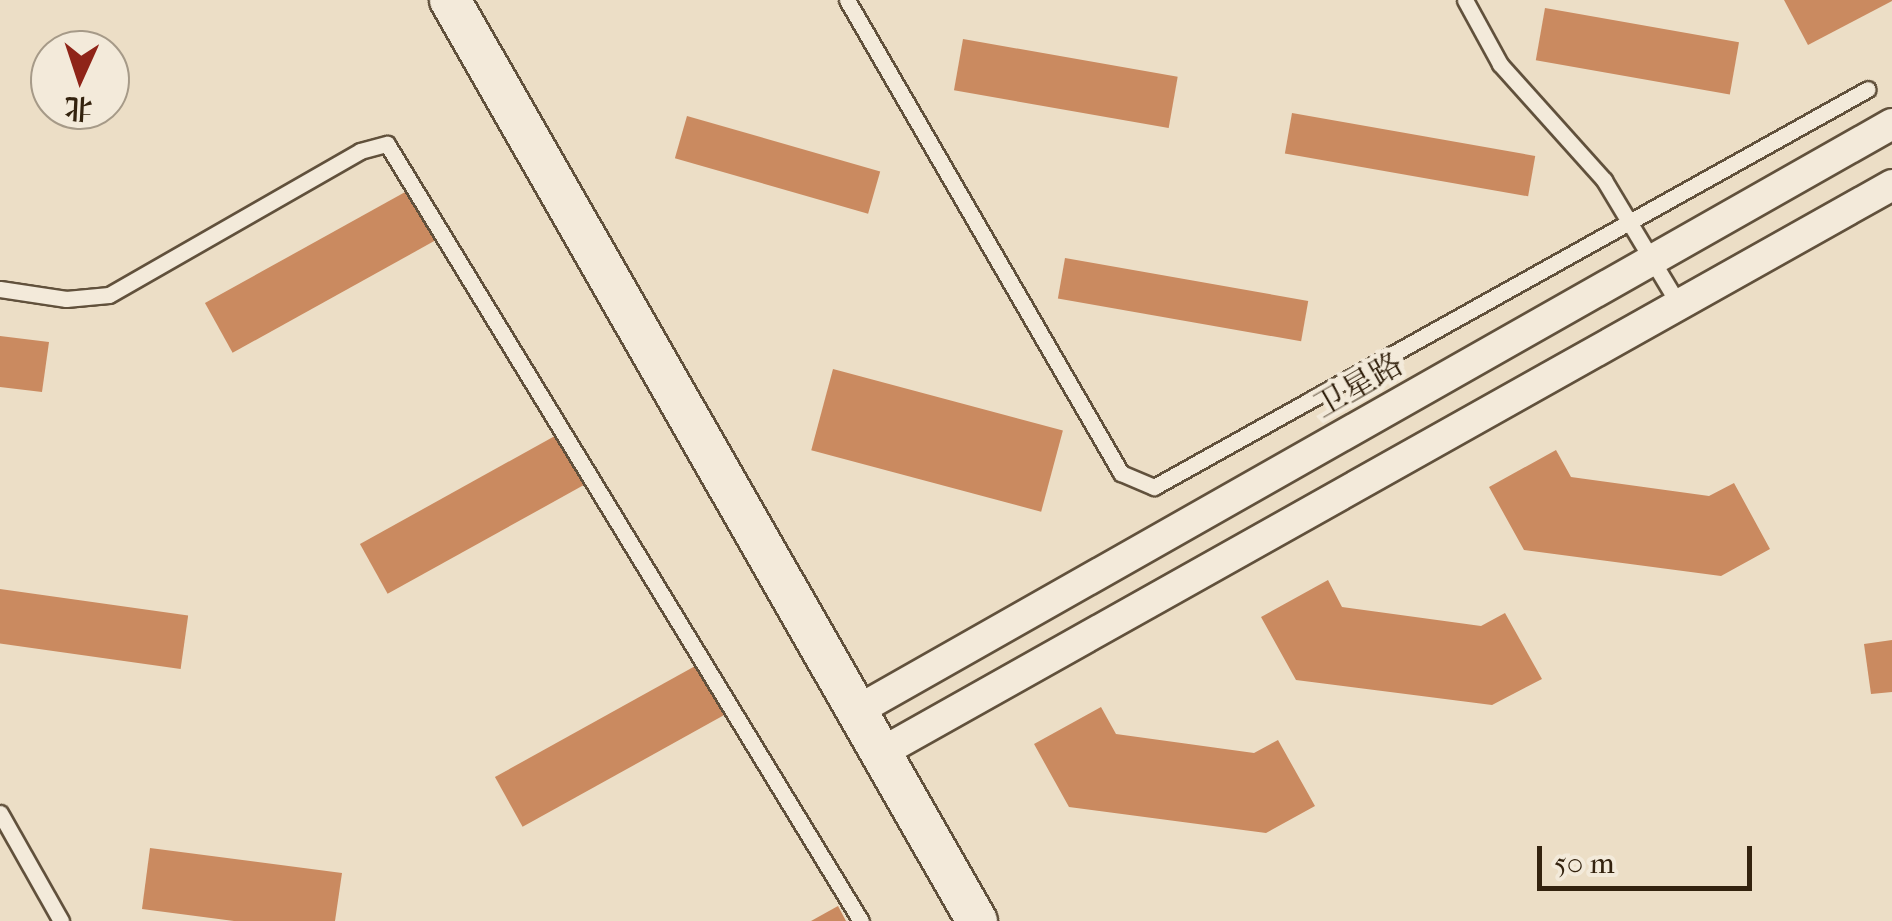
<!DOCTYPE html>
<html>
<head>
<meta charset="utf-8">
<style>
	body { margin:0 }
	#map { position:relative; width:1892px; height:921px; overflow:hidden; background:#ecdec6; font-family:"IM FELL French Canon","Noto Serif SC",serif }
	div>[style] { position:absolute }
	.building>* { inset:0; background:#ca8a60; transform-origin:0 0 }
	.roads { filter:drop-shadow(2px 0 #61513c) drop-shadow(-2px 0 #61513c) drop-shadow(0 2px #61513c) drop-shadow(0 -2px #61513c) }
	.service>* { height:15px; margin:-7.5px; padding:0 7.5px; transform-origin:7.5px; border-radius:7.5px; background:#f3eada }
	.minor>* { height:30px; margin:-15px; padding:0 15px; transform-origin:15px; border-radius:15px; background:#f3eada }
	.tertiary>* { height:40px; margin:-20px; padding:0 20px; transform-origin:20px; border-radius:20px; background:#f3eada }
	span { translate:-50% -50%; white-space:nowrap; text-align:center; line-height:1.15; -webkit-text-stroke:9px #f3eada; paint-order:stroke }
	.street-label { font-size:32px; color:#33220e }
	.north { position:absolute; left:30px; top:30px; width:100px; height:100px; box-sizing:border-box; background:#f3eada; border:2px solid #a69a88; border-radius:50%; rotate:183deg; font-size:28px; font-weight:700; line-height:40px; text-align:center; color:#33220e }
	.north::after { content:''; display:block; margin:auto; width:35px; height:45px; background:#8f2418; clip-path:polygon(50% 0,100% 100%,50% 72%,0 100%) }
	.scale { position:absolute; left:1537px; top:846px; width:215px; height:45px; box-sizing:border-box; border:5px solid #33220e; border-top:0; padding-left:12px; font-size:30px; line-height:35px; white-space:nowrap; color:#33220e; -webkit-text-stroke:8px #f3eada; paint-order:stroke }
</style>
</head>
<body>
<div id="map">
	<div class="building">
		<i style="clip-path:polygon(1784px 0,1892px 0,1892px 1px,1808px 45px)"></i>
		<i style="left:1545px;top:8px;width:197px;height:53px;rotate:10deg"></i>
		<i style="left:963px;top:39px;width:218px;height:52px;rotate:10deg"></i>
		<i style="left:1292px;top:113px;width:247px;height:41px;rotate:10deg"></i>
		<i style="left:687px;top:116px;width:201px;height:44px;rotate:16deg"></i>
		<i style="left:407px;top:191px;width:57px;height:231px;rotate:61deg"></i>
		<i style="left:1065px;top:258px;width:247px;height:41px;rotate:10deg"></i>
		<i style="clip-path:polygon(0 336px,49px 342px,42px 392px,0 387px)"></i>
		<i style="left:833px;top:369px;width:238px;height:84px;rotate:15deg"></i>
		<i style="left:562px;top:432px;width:57px;height:231px;rotate:61deg"></i>
		<i style="clip-path:polygon(1556px 450px,1571px 477px,1709px 496px,1734px 483px,1770px 549px,1721px 576px,1524px 550px,1489px 487px)"></i>
		<i style="clip-path:polygon(1328px 580px,1342px 607px,1481px 626px,1505px 613px,1542px 679px,1492px 705px,1296px 680px,1261px 617px)"></i>
		<i style="left:0;top:589px;width:190px;height:54px;rotate:8deg"></i>
		<i style="clip-path:polygon(1892px 640px,1892px 692px,1871px 694px,1864px 644px)"></i>
		<i style="left:697px;top:665px;width:57px;height:231px;rotate:61deg"></i>
		<i style="clip-path:polygon(1101px 707px,1116px 734px,1254px 753px,1278px 740px,1315px 806px,1266px 833px,1069px 807px,1034px 744px)"></i>
		<i style="clip-path:polygon(150px 848px,342px 873px,335px 921px,234px 921px,142px 909px)"></i>
		<i style="clip-path:polygon(838px 906px,846px 921px,811px 921px)"></i>
	</div>
	<div class="roads">
		<div class="service">
			<i style="left:847px;top:0;width:547px;rotate:59.92deg"></i>
			<i style="left:1121px;top:473px;width:36px;rotate:23deg"></i>
			<i style="left:1154px;top:487px;width:817px;rotate:-29.14deg"></i>
			<i style="left:1465px;top:0;width:73px;rotate:61.3deg"></i>
			<i style="left:1500px;top:64px;width:156px;rotate:48.1deg"></i>
			<i style="left:1604px;top:180px;width:146px;rotate:59deg"></i>
			<i style="left:0;top:289px;width:67px;rotate:8.6deg"></i>
			<i style="left:66px;top:299px;width:43px;rotate:-5.3deg"></i>
			<i style="left:109px;top:295px;width:289px;rotate:-29.8deg"></i>
			<i style="left:360px;top:151px;width:28px;rotate:-15deg"></i>
			<i style="left:387px;top:144px;width:910px;rotate:58.62deg"></i>
			<i style="left:0;top:813px;width:124px;rotate:60.5deg"></i>
		</div>
		<div class="minor">
			<i style="left:860px;top:709px;width:1186px;rotate:-29.55deg"></i>
			<i style="left:884px;top:751px;width:1156px;rotate:-29.31deg"></i>
		</div>
		<div class="tertiary">
			<i style="left:450px;top:0;width:1061px;rotate:60.22deg"></i>
		</div>
	</div>
	<div class="street-label">
		<span style="left:1359px;top:386px;rotate:-30deg">卫星路</span>
	</div>
	<div class="north">北</div>
	<div class="scale">50 m</div>
</div>
</body>
</html>
